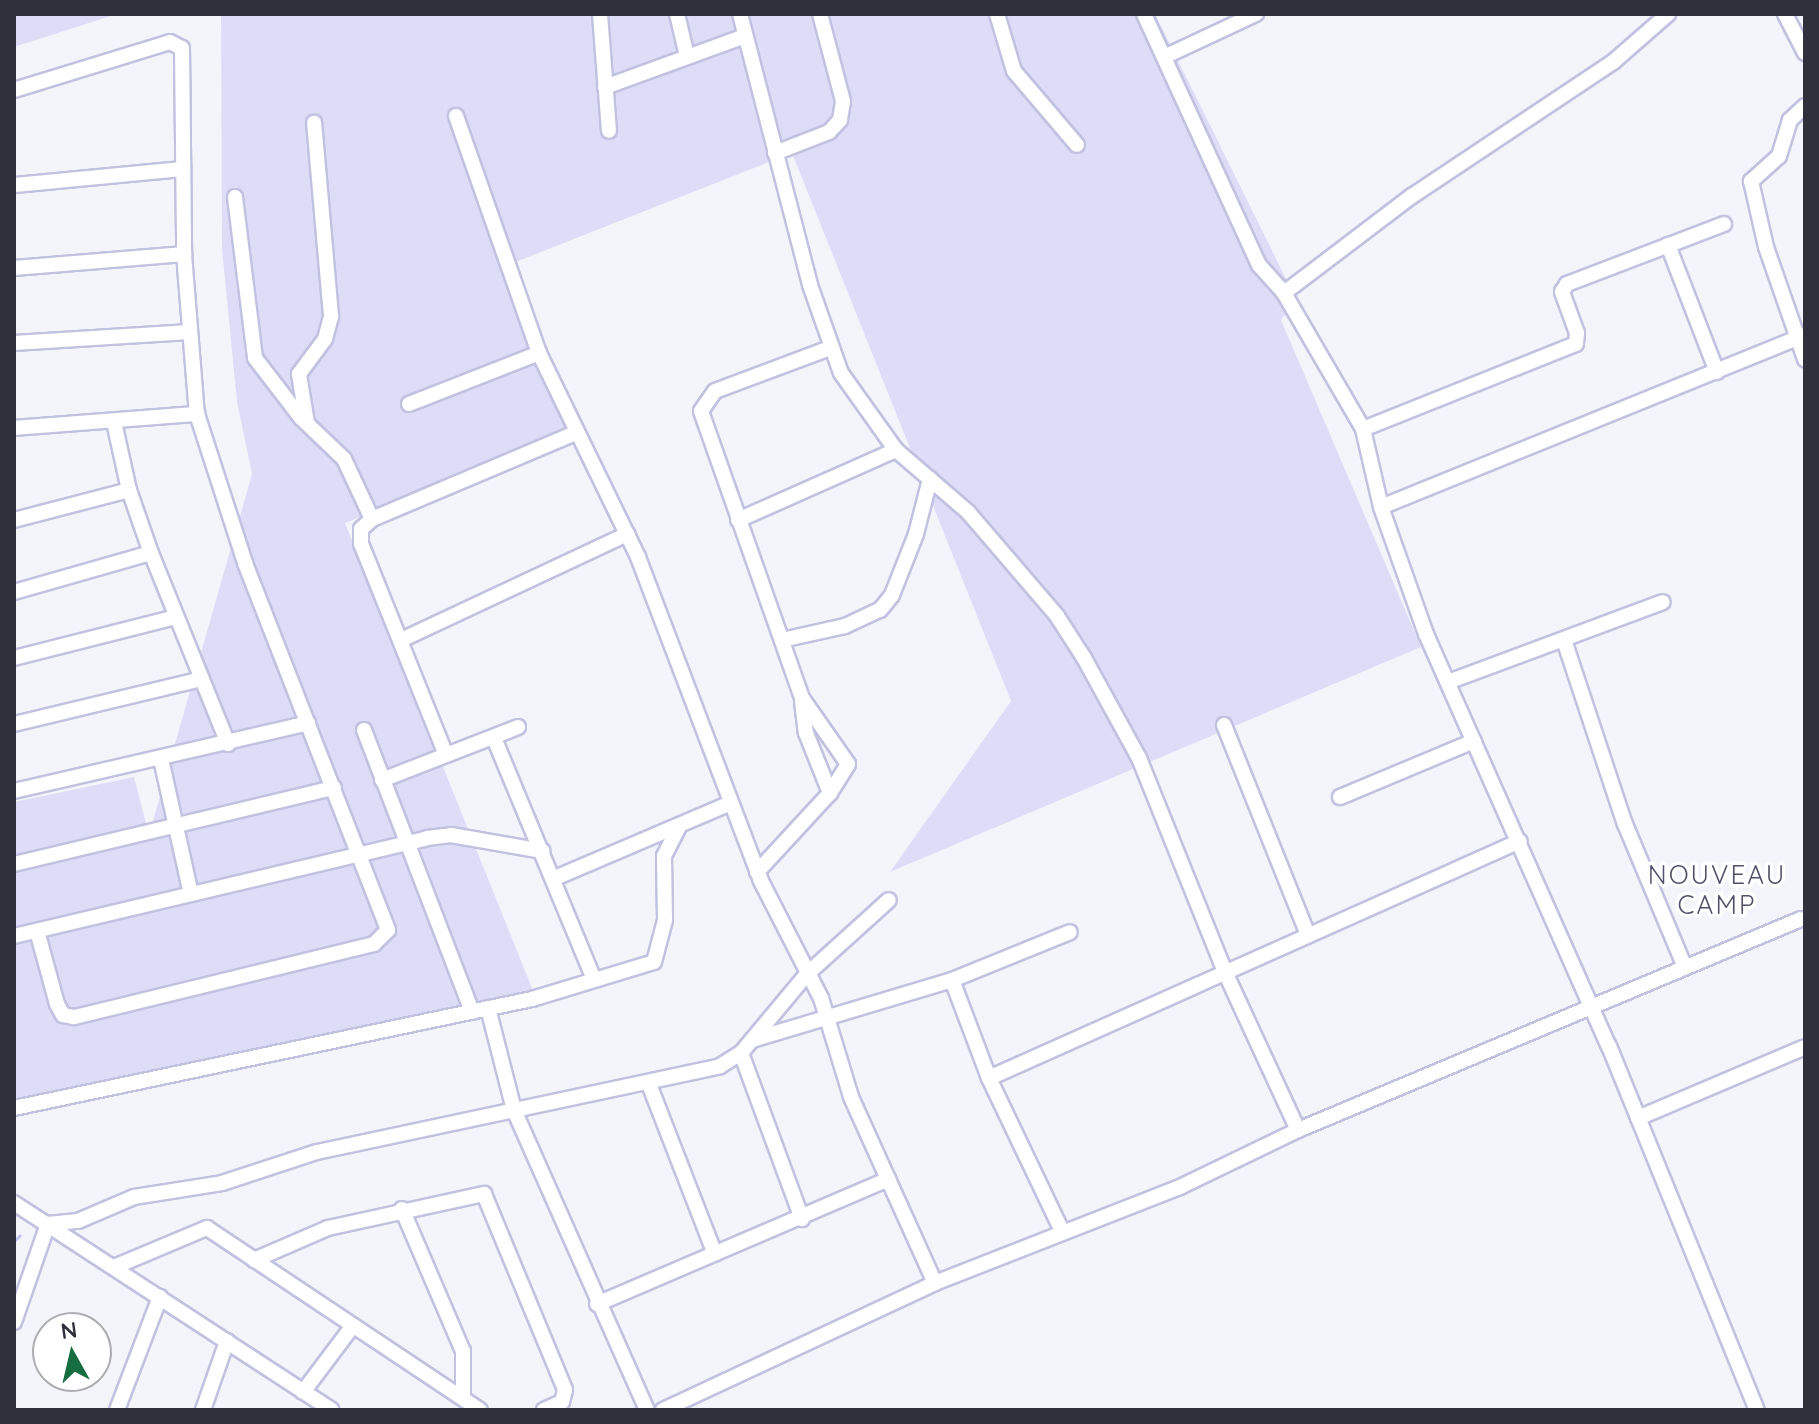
<!DOCTYPE html>
<html>
<head>
<meta charset="utf-8">
<style>
	body { margin:0 }
	#map { position:relative; width:1819px; height:1424px; overflow:hidden; background:#f4f5fb; font-family:Quicksand,sans-serif }
	div>[style] { position:absolute }
	.green>* { inset:0; background:#ddddf8 }
	.stream>* { height:3px; margin:-1.5px; padding:0 1.5px; transform-origin:1.5px; border-radius:1.5px; background:#c5c5f4 }
	.roads { filter:drop-shadow(2px 0 #c1c1e0) drop-shadow(-2px 0 #c1c1e0) drop-shadow(0 2px #c1c1e0) drop-shadow(0 -2px #c1c1e0) }
	.street>* { height:14px; margin:-7px; padding:0 7px; transform-origin:7px; border-radius:7px; background:#fff }
	span { translate:-50% -50%; white-space:nowrap; text-align:center; line-height:1.15; -webkit-text-stroke:7px #fff; paint-order:stroke }
	.neighbourhood-label { font-size:26px; color:#51506a; letter-spacing:2px }
	.frame { position:absolute; inset:0; border:16px solid #30303c; pointer-events:none }
	.north { position:absolute; left:32px; top:1312px; width:80px; height:80px; box-sizing:border-box; background:#fff; border:2px solid #acacb1; border-radius:50%; rotate:352deg; font-size:22px; font-weight:700; line-height:32px; text-align:center; color:#30303c }
	.north::after { content:''; display:block; margin:auto; width:28px; height:36px; background:#166d40; clip-path:polygon(50% 0,100% 100%,50% 72%,0 100%) }
</style>
</head>
<body>
<div id="map">
	<div class="green">
		<i style="clip-path:polygon(14px 14px,117px 14px,14px 47px)"></i>
		<i style="clip-path:polygon(221px 14px,1155px 14px,1296px 299px,1281px 320px,1421px 647px,890px 872px,1011px 701px,792px 153px,508px 265px,574px 432px,345px 523px,538px 1003px,14px 1117px,14px 802px,134px 777px,149px 835px,252px 474px,237px 402px,222px 249px)"></i>
	</div>
	<div class="stream">
		<i style="left:14px;top:1241px;width:8px;rotate:-45deg"></i>
	</div>
	<div class="roads">
		<div class="street">
			<i style="left:600px;top:14px;width:117px;rotate:85.6deg"></i>
			<i style="left:677px;top:14px;width:43px;rotate:76.6deg"></i>
			<i style="left:740px;top:14px;width:280px;rotate:75.5deg"></i>
			<i style="left:810px;top:285px;width:93px;rotate:70.6deg"></i>
			<i style="left:841px;top:373px;width:95px;rotate:54.5deg"></i>
			<i style="left:896px;top:450px;width:95px;rotate:40.7deg"></i>
			<i style="left:968px;top:512px;width:137px;rotate:49.4deg"></i>
			<i style="left:1057px;top:616px;width:50px;rotate:57.3deg"></i>
			<i style="left:1084px;top:658px;width:114px;rotate:61.2deg"></i>
			<i style="left:1139px;top:758px;width:231px;rotate:68.1deg"></i>
			<i style="left:1225px;top:972px;width:174px;rotate:65.2deg"></i>
			<i style="left:997px;top:14px;width:59px;rotate:73.4deg"></i>
			<i style="left:1014px;top:71px;width:97px;rotate:49.6deg"></i>
			<i style="left:1144px;top:14px;width:276px;rotate:65.4deg"></i>
			<i style="left:1259px;top:265px;width:38px;rotate:48deg"></i>
			<i style="left:1284px;top:293px;width:157px;rotate:59.8deg"></i>
			<i style="left:1363px;top:429px;width:80px;rotate:77deg"></i>
			<i style="left:1381px;top:507px;width:135px;rotate:70.5deg"></i>
			<i style="left:1426px;top:634px;width:451px;rotate:66.1deg"></i>
			<i style="left:1609px;top:1046px;width:393px;rotate:67.9deg"></i>
			<i style="left:1785px;top:14px;width:44px;rotate:62.9deg"></i>
			<i style="left:1164px;top:57px;width:102px;rotate:-25.1deg"></i>
			<i style="left:605px;top:87px;width:149px;rotate:-20deg"></i>
			<i style="left:14px;top:90px;width:163px;rotate:-17.1deg"></i>
			<i style="left:170px;top:42px;width:13px;rotate:27deg"></i>
			<i style="left:182px;top:48px;width:206px;rotate:89.4deg"></i>
			<i style="left:184px;top:254px;width:161px;rotate:85.4deg"></i>
			<i style="left:197px;top:414px;width:157px;rotate:72.1deg"></i>
			<i style="left:245px;top:563px;width:394px;rotate:68.7deg"></i>
			<i style="left:388px;top:930px;width:20px;rotate:135deg"></i>
			<i style="left:374px;top:944px;width:309px;rotate:166.3deg"></i>
			<i style="left:74px;top:1017px;width:11px;rotate:-170deg"></i>
			<i style="left:63px;top:1015px;width:13px;rotate:-119deg"></i>
			<i style="left:57px;top:1004px;width:76px;rotate:-105.3deg"></i>
			<i style="left:1805px;top:106px;width:21px;rotate:137deg"></i>
			<i style="left:1790px;top:120px;width:38px;rotate:107deg"></i>
			<i style="left:1779px;top:156px;width:38px;rotate:138deg"></i>
			<i style="left:1751px;top:181px;width:68px;rotate:77.2deg"></i>
			<i style="left:1766px;top:247px;width:119px;rotate:70.8deg"></i>
			<i style="left:456px;top:116px;width:251px;rotate:70.7deg"></i>
			<i style="left:539px;top:353px;width:227px;rotate:64.1deg"></i>
			<i style="left:638px;top:557px;width:344px;rotate:69.2deg"></i>
			<i style="left:760px;top:879px;width:134px;rotate:62.9deg"></i>
			<i style="left:821px;top:998px;width:103px;rotate:73.1deg"></i>
			<i style="left:851px;top:1097px;width:204px;rotate:65.7deg"></i>
			<i style="left:775px;top:153px;width:58px;rotate:-21.3deg"></i>
			<i style="left:829px;top:132px;width:16px;rotate:-47deg"></i>
			<i style="left:840px;top:120px;width:19px;rotate:-81deg"></i>
			<i style="left:843px;top:101px;width:90px;rotate:-104.8deg"></i>
			<i style="left:14px;top:185px;width:170px;rotate:-5.4deg"></i>
			<i style="left:235px;top:197px;width:162px;rotate:82.9deg"></i>
			<i style="left:255px;top:358px;width:76px;rotate:52.5deg"></i>
			<i style="left:301px;top:418px;width:59px;rotate:43.6deg"></i>
			<i style="left:344px;top:459px;width:66px;rotate:65deg"></i>
			<i style="left:1668px;top:245px;width:136px;rotate:68.9deg"></i>
			<i style="left:14px;top:268px;width:171px;rotate:-4.7deg"></i>
			<i style="left:1284px;top:293px;width:161px;rotate:-37.2deg"></i>
			<i style="left:1412px;top:196px;width:242px;rotate:-33.7deg"></i>
			<i style="left:1613px;top:62px;width:73px;rotate:-41.1deg"></i>
			<i style="left:14px;top:343px;width:176px;rotate:-3.6deg"></i>
			<i style="left:409px;top:404px;width:140px;rotate:-21.4deg"></i>
			<i style="left:114px;top:422px;width:70px;rotate:77.6deg"></i>
			<i style="left:129px;top:490px;width:67px;rotate:70.8deg"></i>
			<i style="left:151px;top:553px;width:206px;rotate:68deg"></i>
			<i style="left:307px;top:423px;width:50px;rotate:-99.3deg"></i>
			<i style="left:299px;top:374px;width:44px;rotate:-53.4deg"></i>
			<i style="left:325px;top:339px;width:24px;rotate:-75deg"></i>
			<i style="left:331px;top:316px;width:194px;rotate:-95deg"></i>
			<i style="left:14px;top:428px;width:184px;rotate:-4.4deg"></i>
			<i style="left:1363px;top:429px;width:229px;rotate:-21.8deg"></i>
			<i style="left:1576px;top:344px;width:11px;rotate:-85deg"></i>
			<i style="left:1577px;top:333px;width:44px;rotate:-110.1deg"></i>
			<i style="left:1562px;top:292px;width:9px;rotate:-58deg"></i>
			<i style="left:1567px;top:284px;width:168px;rotate:-20.9deg"></i>
			<i style="left:1381px;top:507px;width:458px;rotate:-22.1deg"></i>
			<i style="left:14px;top:520px;width:119px;rotate:-14.6deg"></i>
			<i style="left:738px;top:520px;width:173px;rotate:-23.9deg"></i>
			<i style="left:14px;top:592px;width:142px;rotate:-15.9deg"></i>
			<i style="left:401px;top:640px;width:250px;rotate:-25.1deg"></i>
			<i style="left:782px;top:640px;width:65px;rotate:-12.5deg"></i>
			<i style="left:845px;top:626px;width:38px;rotate:-25deg"></i>
			<i style="left:880px;top:610px;width:19px;rotate:-51deg"></i>
			<i style="left:892px;top:595px;width:66px;rotate:-68.5deg"></i>
			<i style="left:916px;top:534px;width:57px;rotate:-75.7deg"></i>
			<i style="left:1564px;top:640px;width:194px;rotate:71.7deg"></i>
			<i style="left:1625px;top:824px;width:153px;rotate:67.3deg"></i>
			<i style="left:14px;top:658px;width:167px;rotate:-14.2deg"></i>
			<i style="left:1448px;top:682px;width:229px;rotate:-20.4deg"></i>
			<i style="left:802px;top:702px;width:31px;rotate:83deg"></i>
			<i style="left:806px;top:733px;width:65px;rotate:68.2deg"></i>
			<i style="left:14px;top:724px;width:193px;rotate:-13.5deg"></i>
			<i style="left:1224px;top:725px;width:224px;rotate:68.2deg"></i>
			<i style="left:364px;top:730px;width:302px;rotate:69deg"></i>
			<i style="left:494px;top:738px;width:261px;rotate:67.5deg"></i>
			<i style="left:446px;top:755px;width:227px;rotate:-111.9deg"></i>
			<i style="left:361px;top:544px;width:15px;rotate:-90deg"></i>
			<i style="left:361px;top:529px;width:15px;rotate:-42deg"></i>
			<i style="left:372px;top:519px;width:221px;rotate:-22.9deg"></i>
			<i style="left:161px;top:759px;width:138px;rotate:77.5deg"></i>
			<i style="left:382px;top:780px;width:146px;rotate:-21.3deg"></i>
			<i style="left:14px;top:791px;width:302px;rotate:-13deg"></i>
			<i style="left:1340px;top:797px;width:145px;rotate:-22.7deg"></i>
			<i style="left:14px;top:864px;width:329px;rotate:-13.4deg"></i>
			<i style="left:757px;top:872px;width:108px;rotate:-47.3deg"></i>
			<i style="left:830px;top:793px;width:34px;rotate:-58deg"></i>
			<i style="left:848px;top:764px;width:80px;rotate:-124.9deg"></i>
			<i style="left:802px;top:698px;width:304px;rotate:-109.4deg"></i>
			<i style="left:701px;top:411px;width:24px;rotate:-55deg"></i>
			<i style="left:715px;top:391px;width:123px;rotate:-20.5deg"></i>
			<i style="left:555px;top:878px;width:191px;rotate:-23.1deg"></i>
			<i style="left:14px;top:936px;width:424px;rotate:-13.3deg"></i>
			<i style="left:427px;top:838px;width:24px;rotate:-7deg"></i>
			<i style="left:451px;top:835px;width:93px;rotate:9.9deg"></i>
			<i style="left:952px;top:980px;width:105px;rotate:69.3deg"></i>
			<i style="left:989px;top:1078px;width:170px;rotate:64.5deg"></i>
			<i style="left:488px;top:1008px;width:105px;rotate:75.7deg"></i>
			<i style="left:514px;top:1110px;width:328px;rotate:66.1deg"></i>
			<i style="left:752px;top:1040px;width:209px;rotate:-16.7deg"></i>
			<i style="left:952px;top:980px;width:127px;rotate:-22.1deg"></i>
			<i style="left:741px;top:1053px;width:177px;rotate:69.8deg"></i>
			<i style="left:989px;top:1078px;width:581px;rotate:-24.05deg"></i>
			<i style="left:649px;top:1084px;width:182px;rotate:68.8deg"></i>
			<i style="left:14px;top:1108px;width:529px;rotate:-11.88deg"></i>
			<i style="left:532px;top:999px;width:127px;rotate:-16.9deg"></i>
			<i style="left:654px;top:962px;width:43px;rotate:-75.3deg"></i>
			<i style="left:665px;top:920px;width:64px;rotate:-90.9deg"></i>
			<i style="left:664px;top:856px;width:35px;rotate:-63deg"></i>
			<i style="left:1638px;top:1118px;width:181px;rotate:-23deg"></i>
			<i style="left:14px;top:1203px;width:379px;rotate:33.1deg"></i>
			<i style="left:402px;top:1209px;width:155px;rotate:66.8deg"></i>
			<i style="left:463px;top:1351px;width:47px;rotate:90deg"></i>
			<i style="left:48px;top:1224px;width:30px;rotate:-6deg"></i>
			<i style="left:78px;top:1221px;width:61px;rotate:-23.2deg"></i>
			<i style="left:134px;top:1197px;width:89px;rotate:-9deg"></i>
			<i style="left:222px;top:1183px;width:100px;rotate:-18.1deg"></i>
			<i style="left:317px;top:1152px;width:412px;rotate:-12deg"></i>
			<i style="left:720px;top:1066px;width:25px;rotate:-32deg"></i>
			<i style="left:741px;top:1053px;width:103px;rotate:-50.1deg"></i>
			<i style="left:807px;top:974px;width:110px;rotate:-42.1deg"></i>
			<i style="left:254px;top:1260px;width:81px;rotate:-23.4deg"></i>
			<i style="left:328px;top:1228px;width:160px;rotate:-12.3deg"></i>
			<i style="left:484px;top:1194px;width:212px;rotate:67.5deg"></i>
			<i style="left:565px;top:1390px;width:12px;rotate:104deg"></i>
			<i style="left:562px;top:1402px;width:20px;rotate:156deg"></i>
			<i style="left:114px;top:1267px;width:101px;rotate:-22.8deg"></i>
			<i style="left:207px;top:1228px;width:328px;rotate:33.7deg"></i>
			<i style="left:597px;top:1304px;width:317px;rotate:-23.2deg"></i>
			<i style="left:14px;top:1322px;width:104px;rotate:-70.9deg"></i>
			<i style="left:303px;top:1392px;width:81px;rotate:-53deg"></i>
			<i style="left:117px;top:1410px;width:121px;rotate:-69.2deg"></i>
			<i style="left:203px;top:1410px;width:73px;rotate:-70.8deg"></i>
			<i style="left:663px;top:1410px;width:300px;rotate:-25deg"></i>
			<i style="left:935px;top:1283px;width:263px;rotate:-21.4deg"></i>
			<i style="left:1180px;top:1187px;width:131px;rotate:-25.8deg"></i>
			<i style="left:1298px;top:1130px;width:545px;rotate:-22.76deg"></i>
		</div>
	</div>
	<div class="neighbourhood-label">
		<span style="left:1717px;top:890px">NOUVEAU<br>CAMP</span>
	</div>
	<div class="frame"></div>
	<div class="north">N</div>
</div>
</body>
</html>
